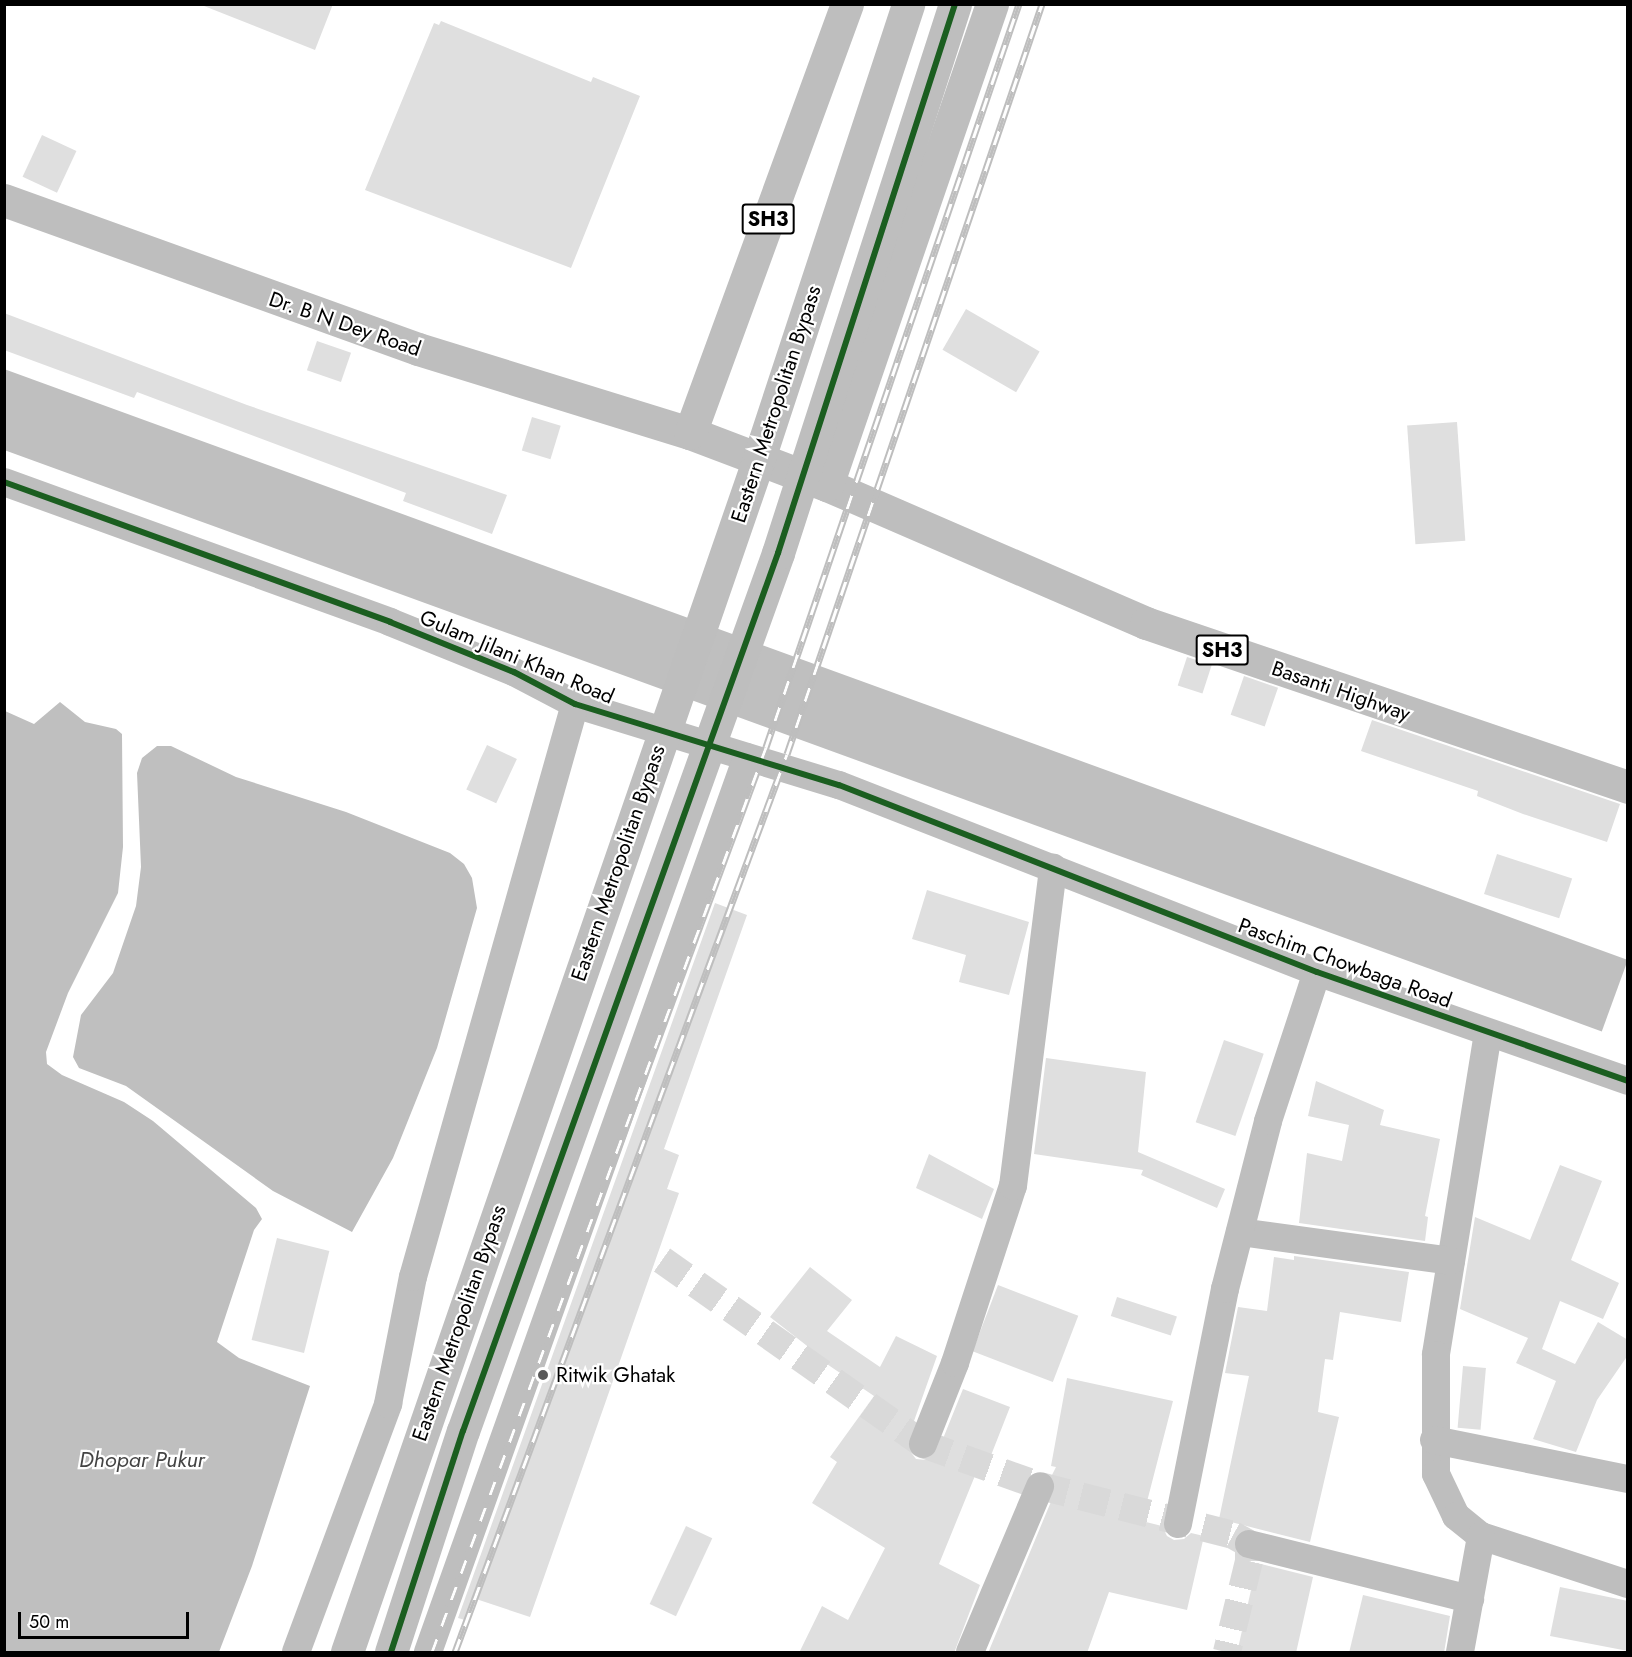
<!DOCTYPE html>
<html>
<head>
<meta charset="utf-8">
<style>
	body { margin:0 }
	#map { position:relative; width:1632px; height:1657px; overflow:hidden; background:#fff; font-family:Jost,sans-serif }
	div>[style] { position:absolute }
	.water>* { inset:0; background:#bfbfbf; transform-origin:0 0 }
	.building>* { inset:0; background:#dfdfdf; transform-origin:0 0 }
	.minor-tunnel>* { height:28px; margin-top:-14px; transform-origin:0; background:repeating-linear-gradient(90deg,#d9d9d9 0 28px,transparent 0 42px) }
	.minor>* { height:28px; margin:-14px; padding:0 14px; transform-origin:14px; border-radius:14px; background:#bebebe }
	.major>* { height:33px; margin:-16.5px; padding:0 16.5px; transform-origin:16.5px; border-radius:16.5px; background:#bebebe }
	.rail>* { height:7px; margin-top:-3.5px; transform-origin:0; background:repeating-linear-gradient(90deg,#fff 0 14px,#bebebe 0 28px); box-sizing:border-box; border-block:2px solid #bebebe }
	.cycleway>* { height:6px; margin:-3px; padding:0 3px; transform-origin:3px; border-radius:3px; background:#1b5e20 }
	.dots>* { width:16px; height:16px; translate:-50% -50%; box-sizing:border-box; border:3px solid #fff; border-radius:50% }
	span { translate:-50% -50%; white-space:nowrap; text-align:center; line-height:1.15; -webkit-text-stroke:4.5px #fff; paint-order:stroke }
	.shield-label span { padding:2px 4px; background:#fff; border:2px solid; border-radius:4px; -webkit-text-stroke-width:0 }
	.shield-label { font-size:20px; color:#000; font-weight:700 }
	.street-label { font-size:21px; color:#000 }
	.poi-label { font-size:21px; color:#000 }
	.left { translate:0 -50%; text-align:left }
	.water-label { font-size:22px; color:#444; font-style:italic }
	.frame { position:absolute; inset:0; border:6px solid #000; pointer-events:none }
	.scale { position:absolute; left:18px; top:1612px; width:171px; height:27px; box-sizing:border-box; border:3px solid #000; border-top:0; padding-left:8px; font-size:18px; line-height:21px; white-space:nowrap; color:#000; -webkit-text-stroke:4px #fff; paint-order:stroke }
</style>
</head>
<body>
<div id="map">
	<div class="water">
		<i style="left:4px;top:369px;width:1728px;height:76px;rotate:20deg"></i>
		<i style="clip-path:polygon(60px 702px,85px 722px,116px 729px,122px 734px,123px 847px,118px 893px,68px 993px,46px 1052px,47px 1064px,62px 1075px,124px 1102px,153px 1121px,256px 1208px,262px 1219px,254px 1230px,217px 1342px,239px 1358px,310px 1386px,252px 1566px,219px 1652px,5px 1652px,5px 711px,34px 724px)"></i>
		<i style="clip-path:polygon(157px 746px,171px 746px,236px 777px,346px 812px,450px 853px,464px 864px,472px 878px,477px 908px,437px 1048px,393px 1158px,352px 1232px,273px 1191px,126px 1086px,79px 1068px,73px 1057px,81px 1015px,113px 973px,136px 906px,141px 867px,137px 773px,142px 758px)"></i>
	</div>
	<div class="building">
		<i style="clip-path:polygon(199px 4px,333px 4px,315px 50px)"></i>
		<i style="clip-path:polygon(441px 21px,591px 82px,593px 77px,640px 96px,571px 268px,365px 190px,434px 23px,439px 25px)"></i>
		<i style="left:42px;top:135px;width:38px;height:46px;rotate:25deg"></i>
		<i style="left:966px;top:309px;width:85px;height:47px;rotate:30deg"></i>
		<i style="clip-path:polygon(4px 313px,247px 405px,507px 495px,492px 534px,403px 501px,406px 493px,137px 392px,134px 398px,4px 350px)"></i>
		<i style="left:317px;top:341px;width:36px;height:31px;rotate:19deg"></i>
		<i style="left:532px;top:417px;width:30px;height:35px;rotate:17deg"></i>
		<i style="left:1457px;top:422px;width:119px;height:50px;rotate:86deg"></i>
		<i style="left:1187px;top:657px;width:26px;height:30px;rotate:18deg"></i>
		<i style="left:1244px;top:676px;width:36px;height:41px;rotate:19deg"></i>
		<i style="clip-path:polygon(1372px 720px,1620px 804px,1607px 842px,1523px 814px,1477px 796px,1478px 791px,1361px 751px)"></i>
		<i style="left:487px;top:745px;width:33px;height:49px;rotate:25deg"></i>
		<i style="left:1497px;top:854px;width:79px;height:42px;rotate:18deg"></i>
		<i style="clip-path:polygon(927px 890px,1029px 922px,1009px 995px,959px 982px,966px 955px,912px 939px)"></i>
		<i style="clip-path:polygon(715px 903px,747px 915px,664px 1149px,679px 1155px,667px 1189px,679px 1193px,530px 1617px,473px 1598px,465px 1620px,458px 1618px)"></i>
		<i style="left:1224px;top:1040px;width:42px;height:87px;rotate:19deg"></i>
		<i style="clip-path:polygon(1046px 1058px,1146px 1072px,1138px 1152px,1225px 1189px,1217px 1208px,1141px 1175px,1143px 1170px,1034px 1154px)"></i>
		<i style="clip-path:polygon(1316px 1081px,1384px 1110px,1380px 1125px,1440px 1139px,1425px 1216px,1428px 1217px,1425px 1241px,1299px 1223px,1307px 1153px,1342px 1161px,1349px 1125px,1308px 1116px)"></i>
		<i style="clip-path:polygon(929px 1154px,994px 1189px,982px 1219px,916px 1188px)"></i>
		<i style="clip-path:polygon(1560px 1165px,1602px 1181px,1571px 1260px,1619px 1283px,1603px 1319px,1560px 1301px,1542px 1349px,1575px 1364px,1598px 1322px,1628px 1340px,1628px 1355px,1597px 1400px,1576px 1452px,1533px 1439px,1556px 1381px,1516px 1363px,1528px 1338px,1460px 1309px,1475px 1217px,1530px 1240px)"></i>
		<i style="left:277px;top:1238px;width:54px;height:105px;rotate:14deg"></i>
		<i style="clip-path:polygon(1294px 1256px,1409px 1272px,1401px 1322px,1340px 1312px,1333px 1360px,1325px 1359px,1318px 1412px,1339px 1417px,1310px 1542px,1219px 1519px,1249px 1376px,1225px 1373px,1238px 1307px,1267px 1311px,1274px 1257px,1294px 1260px)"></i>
		<i style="clip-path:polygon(810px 1267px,852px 1300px,827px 1331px,880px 1367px,896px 1336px,937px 1356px,908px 1438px,907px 1447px,916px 1459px,926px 1460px,938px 1451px,963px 1389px,1010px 1407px,988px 1463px,981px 1461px,939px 1564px,980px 1585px,954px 1653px,799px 1653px,822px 1606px,848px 1620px,885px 1548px,812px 1503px,837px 1462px,830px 1457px,874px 1396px,818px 1358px,820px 1356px,770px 1317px)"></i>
		<i style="left:998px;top:1285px;width:86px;height:71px;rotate:21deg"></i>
		<i style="left:1117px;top:1297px;width:63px;height:20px;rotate:18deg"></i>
		<i style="left:1463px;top:1366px;width:23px;height:62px;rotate:5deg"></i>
		<i style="clip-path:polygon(1067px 1378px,1173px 1401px,1142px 1521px,1162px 1526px,1167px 1536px,1174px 1540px,1184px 1539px,1191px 1533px,1204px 1536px,1187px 1610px,1109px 1592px,1087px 1653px,988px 1653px,1055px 1492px,1052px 1475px,1056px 1467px,1051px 1466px)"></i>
		<i style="left:686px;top:1526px;width:29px;height:86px;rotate:25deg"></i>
		<i style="clip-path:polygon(1257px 1563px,1313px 1577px,1296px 1653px,1237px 1653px)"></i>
		<i style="clip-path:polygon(1560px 1587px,1628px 1601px,1628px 1651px,1550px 1636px)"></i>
		<i style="clip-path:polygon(1363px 1595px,1450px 1616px,1444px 1653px,1349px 1653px)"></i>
	</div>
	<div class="minor-tunnel">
		<i style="left:662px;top:1260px;width:319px;rotate:35.2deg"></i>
		<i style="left:923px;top:1444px;width:124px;rotate:19.7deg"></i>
		<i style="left:1040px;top:1486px;width:199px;rotate:14.2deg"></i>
		<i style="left:1233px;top:1535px;width:18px;rotate:29deg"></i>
		<i style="left:1249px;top:1544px;width:17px;rotate:90deg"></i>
		<i style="left:1249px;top:1561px;width:94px;rotate:103.6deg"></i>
	</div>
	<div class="minor">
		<i style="left:4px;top:482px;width:411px;rotate:19.9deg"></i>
		<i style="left:390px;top:622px;width:134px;rotate:22deg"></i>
		<i style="left:514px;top:672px;width:69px;rotate:27.7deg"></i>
		<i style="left:575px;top:704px;width:276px;rotate:17.1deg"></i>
		<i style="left:839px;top:785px;width:513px;rotate:21.37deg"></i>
		<i style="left:1317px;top:972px;width:330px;rotate:19.3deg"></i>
		<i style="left:1488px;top:1033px;width:326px;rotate:99.2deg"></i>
		<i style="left:1436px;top:1355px;width:119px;rotate:90deg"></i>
		<i style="left:1436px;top:1474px;width:47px;rotate:64.5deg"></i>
		<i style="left:1456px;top:1516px;width:32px;rotate:39deg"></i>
		<i style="left:1481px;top:1536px;width:155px;rotate:18.1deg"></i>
		<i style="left:1240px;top:1232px;width:213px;rotate:7.8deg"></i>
		<i style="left:1434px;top:1440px;width:198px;rotate:11.4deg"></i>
		<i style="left:923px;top:1444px;width:87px;rotate:-68.4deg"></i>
		<i style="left:955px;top:1363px;width:186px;rotate:-71.9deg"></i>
		<i style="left:1013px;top:1186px;width:321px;rotate:-82.8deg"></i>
		<i style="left:1178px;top:1524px;width:240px;rotate:-78.7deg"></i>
		<i style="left:1225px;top:1289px;width:173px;rotate:-75.6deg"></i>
		<i style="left:1268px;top:1121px;width:157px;rotate:-71.8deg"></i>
		<i style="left:1249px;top:1544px;width:228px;rotate:14deg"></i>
		<i style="left:296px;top:1652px;width:265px;rotate:-69.6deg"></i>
		<i style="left:388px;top:1404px;width:129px;rotate:-78.9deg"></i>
		<i style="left:413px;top:1277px;width:595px;rotate:-74.21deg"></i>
		<i style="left:428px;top:1652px;width:950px;rotate:-70.38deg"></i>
		<i style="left:970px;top:1652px;width:180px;rotate:-67.1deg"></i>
		<i style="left:1460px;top:1652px;width:118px;rotate:-79.7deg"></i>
	</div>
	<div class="major">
		<i style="left:4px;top:200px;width:440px;rotate:19.8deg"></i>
		<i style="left:418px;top:349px;width:285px;rotate:17.2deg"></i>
		<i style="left:690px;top:433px;width:147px;rotate:20.8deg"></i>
		<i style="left:827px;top:485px;width:348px;rotate:23.4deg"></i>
		<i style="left:1146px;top:623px;width:509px;rotate:18.79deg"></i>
		<i style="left:690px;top:433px;width:457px;rotate:-69.9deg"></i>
		<i style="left:827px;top:485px;width:509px;rotate:-71.07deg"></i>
		<i style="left:347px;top:1652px;width:1266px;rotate:-70.96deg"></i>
		<i style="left:760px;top:455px;width:475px;rotate:-71.8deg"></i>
		<i style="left:391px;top:1652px;width:232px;rotate:-72deg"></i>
		<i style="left:463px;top:1431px;width:933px;rotate:-70.26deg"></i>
		<i style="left:778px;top:553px;width:577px;rotate:-72.13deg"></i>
	</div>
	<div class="rail">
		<i style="left:432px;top:1652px;width:965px;rotate:-69.74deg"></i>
		<i style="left:766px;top:747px;width:785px;rotate:-71.2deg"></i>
		<i style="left:455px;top:1652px;width:957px;rotate:-69.71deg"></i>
		<i style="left:787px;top:754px;width:792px;rotate:-71.22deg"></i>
	</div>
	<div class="cycleway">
		<i style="left:4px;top:482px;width:411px;rotate:19.9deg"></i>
		<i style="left:390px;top:622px;width:134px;rotate:22deg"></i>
		<i style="left:514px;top:672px;width:69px;rotate:27.7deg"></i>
		<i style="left:575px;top:704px;width:276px;rotate:17.1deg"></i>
		<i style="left:839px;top:785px;width:513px;rotate:21.37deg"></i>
		<i style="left:1317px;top:972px;width:330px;rotate:19.3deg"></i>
		<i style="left:391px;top:1652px;width:232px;rotate:-72deg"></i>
		<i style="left:463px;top:1431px;width:933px;rotate:-70.26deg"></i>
		<i style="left:778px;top:553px;width:577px;rotate:-72.13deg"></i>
	</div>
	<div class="dots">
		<i style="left:543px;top:1375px;background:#595959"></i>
	</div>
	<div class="shield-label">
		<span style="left:768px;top:219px">SH3</span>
		<span style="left:1222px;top:650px">SH3</span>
	</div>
	<div class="street-label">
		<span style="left:345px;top:324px;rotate:19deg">Dr. B N Dey Road</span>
		<span style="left:776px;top:404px;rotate:-72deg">Eastern Metropolitan Bypass</span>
		<span style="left:517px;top:657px;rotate:23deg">Gulam Jilani Khan Road</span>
		<span style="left:1341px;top:691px;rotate:19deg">Basanti Highway</span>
		<span style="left:618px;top:863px;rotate:-71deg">Eastern Metropolitan Bypass</span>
		<span style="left:1345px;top:963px;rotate:20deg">Paschim Chowbaga Road</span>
		<span style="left:459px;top:1323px;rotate:-71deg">Eastern Metropolitan Bypass</span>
	</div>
	<div class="poi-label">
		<span class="left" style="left:556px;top:1375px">Ritwik Ghatak</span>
	</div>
	<div class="water-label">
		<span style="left:142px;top:1460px">Dhopar Pukur</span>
	</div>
	<div class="frame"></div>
	<div class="scale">50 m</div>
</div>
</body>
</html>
